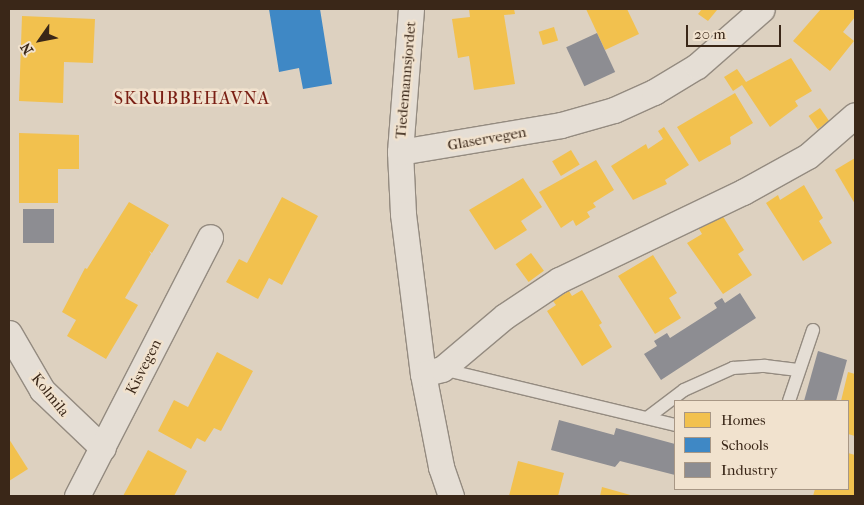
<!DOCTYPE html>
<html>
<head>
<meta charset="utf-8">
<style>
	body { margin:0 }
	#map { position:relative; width:864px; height:505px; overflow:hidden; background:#ddd1c0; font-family:"IM FELL French Canon",serif }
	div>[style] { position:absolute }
	.homes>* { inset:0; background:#f2c14e; transform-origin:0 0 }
	.schools>* { inset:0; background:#3f88c5 }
	.industry>* { inset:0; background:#8d8d92; transform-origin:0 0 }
	.roads { filter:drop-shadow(1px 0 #948b80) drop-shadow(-1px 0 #948b80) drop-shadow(0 1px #948b80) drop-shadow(0 -1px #948b80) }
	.service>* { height:12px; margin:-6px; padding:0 6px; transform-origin:6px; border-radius:6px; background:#e5ded5 }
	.minor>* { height:25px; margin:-12.5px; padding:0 12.5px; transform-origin:12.5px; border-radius:12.5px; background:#e5ded5 }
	span { translate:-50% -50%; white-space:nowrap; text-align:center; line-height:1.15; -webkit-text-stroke:5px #f1e2ce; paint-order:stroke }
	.street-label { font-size:15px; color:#3a2718 }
	.quarter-label { font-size:18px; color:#7a1f14; letter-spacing:1px }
	.frame { position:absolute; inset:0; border:10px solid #3a2718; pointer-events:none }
	.legend { position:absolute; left:674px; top:400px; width:175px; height:90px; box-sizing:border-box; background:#f1e2ce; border:1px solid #a89785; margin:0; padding:6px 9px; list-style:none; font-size:15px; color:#3a2718 }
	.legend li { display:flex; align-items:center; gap:10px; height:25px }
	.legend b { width:25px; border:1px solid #a89785 }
	.north { position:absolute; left:15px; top:15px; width:50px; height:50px; -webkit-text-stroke:4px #f1e2ce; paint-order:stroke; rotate:237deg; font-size:14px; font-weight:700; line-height:20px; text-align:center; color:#3a2718 }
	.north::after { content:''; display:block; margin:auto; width:18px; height:22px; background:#3a2718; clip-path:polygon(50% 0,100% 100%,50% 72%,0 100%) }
	.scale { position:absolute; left:686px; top:25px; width:95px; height:22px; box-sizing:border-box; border:2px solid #3a2718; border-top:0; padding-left:6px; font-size:15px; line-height:18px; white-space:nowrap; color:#3a2718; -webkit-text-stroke:4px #f1e2ce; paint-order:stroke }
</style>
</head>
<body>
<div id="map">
	<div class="homes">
		<i style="clip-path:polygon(469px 9px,514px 9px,515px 14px,504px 15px,515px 84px,474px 90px,469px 56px,458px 58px,452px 19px,470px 17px)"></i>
		<i style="clip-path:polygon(586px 9px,627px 9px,639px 34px,605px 50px)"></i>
		<i style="clip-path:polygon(702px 9px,716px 9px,717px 10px,708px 21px,698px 14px)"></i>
		<i style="clip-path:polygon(821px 9px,855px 10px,855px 17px,843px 32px,854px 41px,830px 71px,793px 41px)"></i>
		<i style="clip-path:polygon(22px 16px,95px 19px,93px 63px,64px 62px,63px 103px,19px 101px)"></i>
		<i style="left:554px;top:27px;width:14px;height:16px;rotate:73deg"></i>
		<i style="clip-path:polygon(791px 58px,812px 91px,795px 101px,798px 106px,770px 127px,742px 85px,733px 91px,724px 77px,737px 69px,746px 82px)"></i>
		<i style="clip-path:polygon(735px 93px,753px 123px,730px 137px,731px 144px,699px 162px,677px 127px)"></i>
		<i style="left:820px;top:108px;width:16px;height:14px;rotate:55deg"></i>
		<i style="clip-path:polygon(664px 127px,689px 165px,665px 180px,667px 184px,633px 200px,611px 166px,646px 144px,648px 149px,663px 139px,658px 131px)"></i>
		<i style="clip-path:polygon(19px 133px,79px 135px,79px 169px,58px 169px,58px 203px,19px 203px)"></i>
		<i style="left:571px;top:150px;width:17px;height:22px;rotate:59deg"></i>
		<i style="clip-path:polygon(855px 158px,855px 204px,835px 170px)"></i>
		<i style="clip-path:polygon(596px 160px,614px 190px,593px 203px,596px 207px,587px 212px,590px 217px,576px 226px,573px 220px,561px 228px,539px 192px)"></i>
		<i style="clip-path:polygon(523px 178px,542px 207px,521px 221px,527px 230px,495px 250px,469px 210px)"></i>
		<i style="clip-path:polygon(804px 185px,823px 218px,819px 221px,832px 243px,803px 261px,766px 203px,778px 195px,780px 200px)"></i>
		<i style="clip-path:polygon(282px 197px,318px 216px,282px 285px,269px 278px,258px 299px,226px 282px,239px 259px,247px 263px)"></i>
		<i style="clip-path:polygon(129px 202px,169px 225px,152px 253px,149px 251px,151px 254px,125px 298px,138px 305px,106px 359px,67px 336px,76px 320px,62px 312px,85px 268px,87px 269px)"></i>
		<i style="clip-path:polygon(722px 215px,744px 250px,738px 254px,752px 275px,723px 294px,687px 243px,702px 234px,699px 229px)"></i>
		<i style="left:531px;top:253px;width:22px;height:19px;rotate:54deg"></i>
		<i style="clip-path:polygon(653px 255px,677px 293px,669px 298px,681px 318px,655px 334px,618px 276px)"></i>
		<i style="clip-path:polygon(582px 290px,602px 323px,599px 325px,612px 347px,582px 366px,547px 311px,556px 305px,553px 301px,569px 291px,572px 296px)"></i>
		<i style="clip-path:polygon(217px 352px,253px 371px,221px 431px,214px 428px,205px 442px,197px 438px,191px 449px,158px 431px,174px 400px,188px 407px)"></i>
		<i style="clip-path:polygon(848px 372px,855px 374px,855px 436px,848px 434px,848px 401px,841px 401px)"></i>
		<i style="clip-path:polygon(9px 439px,28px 469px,9px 481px)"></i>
		<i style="clip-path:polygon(148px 450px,187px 471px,174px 496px,123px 496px)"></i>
		<i style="clip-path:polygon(848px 453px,855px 455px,855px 496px,813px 496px,815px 489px,848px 489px)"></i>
		<i style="clip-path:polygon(518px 461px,564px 473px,558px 496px,509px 496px)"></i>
		<i style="clip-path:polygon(602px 487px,634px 496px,600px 496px)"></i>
	</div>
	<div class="schools">
		<i style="clip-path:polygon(269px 9px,320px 9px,332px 84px,303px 89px,299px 68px,279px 72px)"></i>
	</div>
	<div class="industry">
		<i style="left:597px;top:33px;width:43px;height:34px;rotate:65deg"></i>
		<i style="left:23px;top:209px;width:31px;height:34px"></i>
		<i style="clip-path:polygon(740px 293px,756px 318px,661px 380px,644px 354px,657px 346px,654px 341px,667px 333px,670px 338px,717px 308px,714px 303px,722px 298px,725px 303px)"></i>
		<i style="clip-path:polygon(818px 351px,847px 360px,836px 401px,804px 401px)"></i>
		<i style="clip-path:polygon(559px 420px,614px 435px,616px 428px,675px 444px,675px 475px,620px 461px,615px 467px,551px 450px)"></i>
	</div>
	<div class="roads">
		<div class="service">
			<i style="left:442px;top:369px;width:240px;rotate:13.5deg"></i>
			<i style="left:789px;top:401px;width:75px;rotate:-71.3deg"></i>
			<i style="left:647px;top:418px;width:46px;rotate:-37.1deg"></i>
			<i style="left:684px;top:390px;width:54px;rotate:-24.2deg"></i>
			<i style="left:733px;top:368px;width:32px;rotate:-4deg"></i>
			<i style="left:765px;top:366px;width:33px;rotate:7deg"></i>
		</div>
		<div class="minor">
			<i style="left:411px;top:9px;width:143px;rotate:94.4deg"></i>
			<i style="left:400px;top:152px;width:62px;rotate:87.2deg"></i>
			<i style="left:403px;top:214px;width:161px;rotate:82.9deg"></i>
			<i style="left:423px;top:374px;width:95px;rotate:79deg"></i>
			<i style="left:441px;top:467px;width:31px;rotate:71deg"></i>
			<i style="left:400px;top:152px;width:163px;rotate:-9.5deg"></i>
			<i style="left:561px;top:125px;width:55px;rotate:-15.8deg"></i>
			<i style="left:614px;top:110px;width:44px;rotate:-24.2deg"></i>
			<i style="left:654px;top:92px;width:50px;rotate:-31.2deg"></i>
			<i style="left:697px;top:66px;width:86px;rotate:-41.2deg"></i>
			<i style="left:9px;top:333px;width:66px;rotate:59.9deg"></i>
			<i style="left:42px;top:390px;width:84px;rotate:43.6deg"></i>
			<i style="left:423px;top:374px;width:20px;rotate:-15deg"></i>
			<i style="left:442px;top:369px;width:82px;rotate:-40.1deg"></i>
			<i style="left:505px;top:316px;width:65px;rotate:-33.7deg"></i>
			<i style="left:559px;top:280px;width:204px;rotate:-25.6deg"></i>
			<i style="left:743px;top:192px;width:74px;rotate:-29deg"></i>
			<i style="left:808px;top:156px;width:62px;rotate:-41.1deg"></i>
			<i style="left:77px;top:496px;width:291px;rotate:-62.8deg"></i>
		</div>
	</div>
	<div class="street-label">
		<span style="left:406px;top:80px;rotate:-85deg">Tiedemannsjordet</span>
		<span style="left:487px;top:139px;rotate:-10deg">Glaservegen</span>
		<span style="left:144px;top:367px;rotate:-63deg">Kisvegen</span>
		<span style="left:50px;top:395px;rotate:51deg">Kolmila</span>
	</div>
	<div class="quarter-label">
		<span style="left:192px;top:99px">SKRUBBEHAVNA</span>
	</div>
	<div class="frame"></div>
	<ul class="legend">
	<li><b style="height:14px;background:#f2c14e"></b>Homes</li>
	<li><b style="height:14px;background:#3f88c5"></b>Schools</li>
	<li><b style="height:14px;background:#8d8d92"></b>Industry</li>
	</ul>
	<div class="north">N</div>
	<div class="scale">20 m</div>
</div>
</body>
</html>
